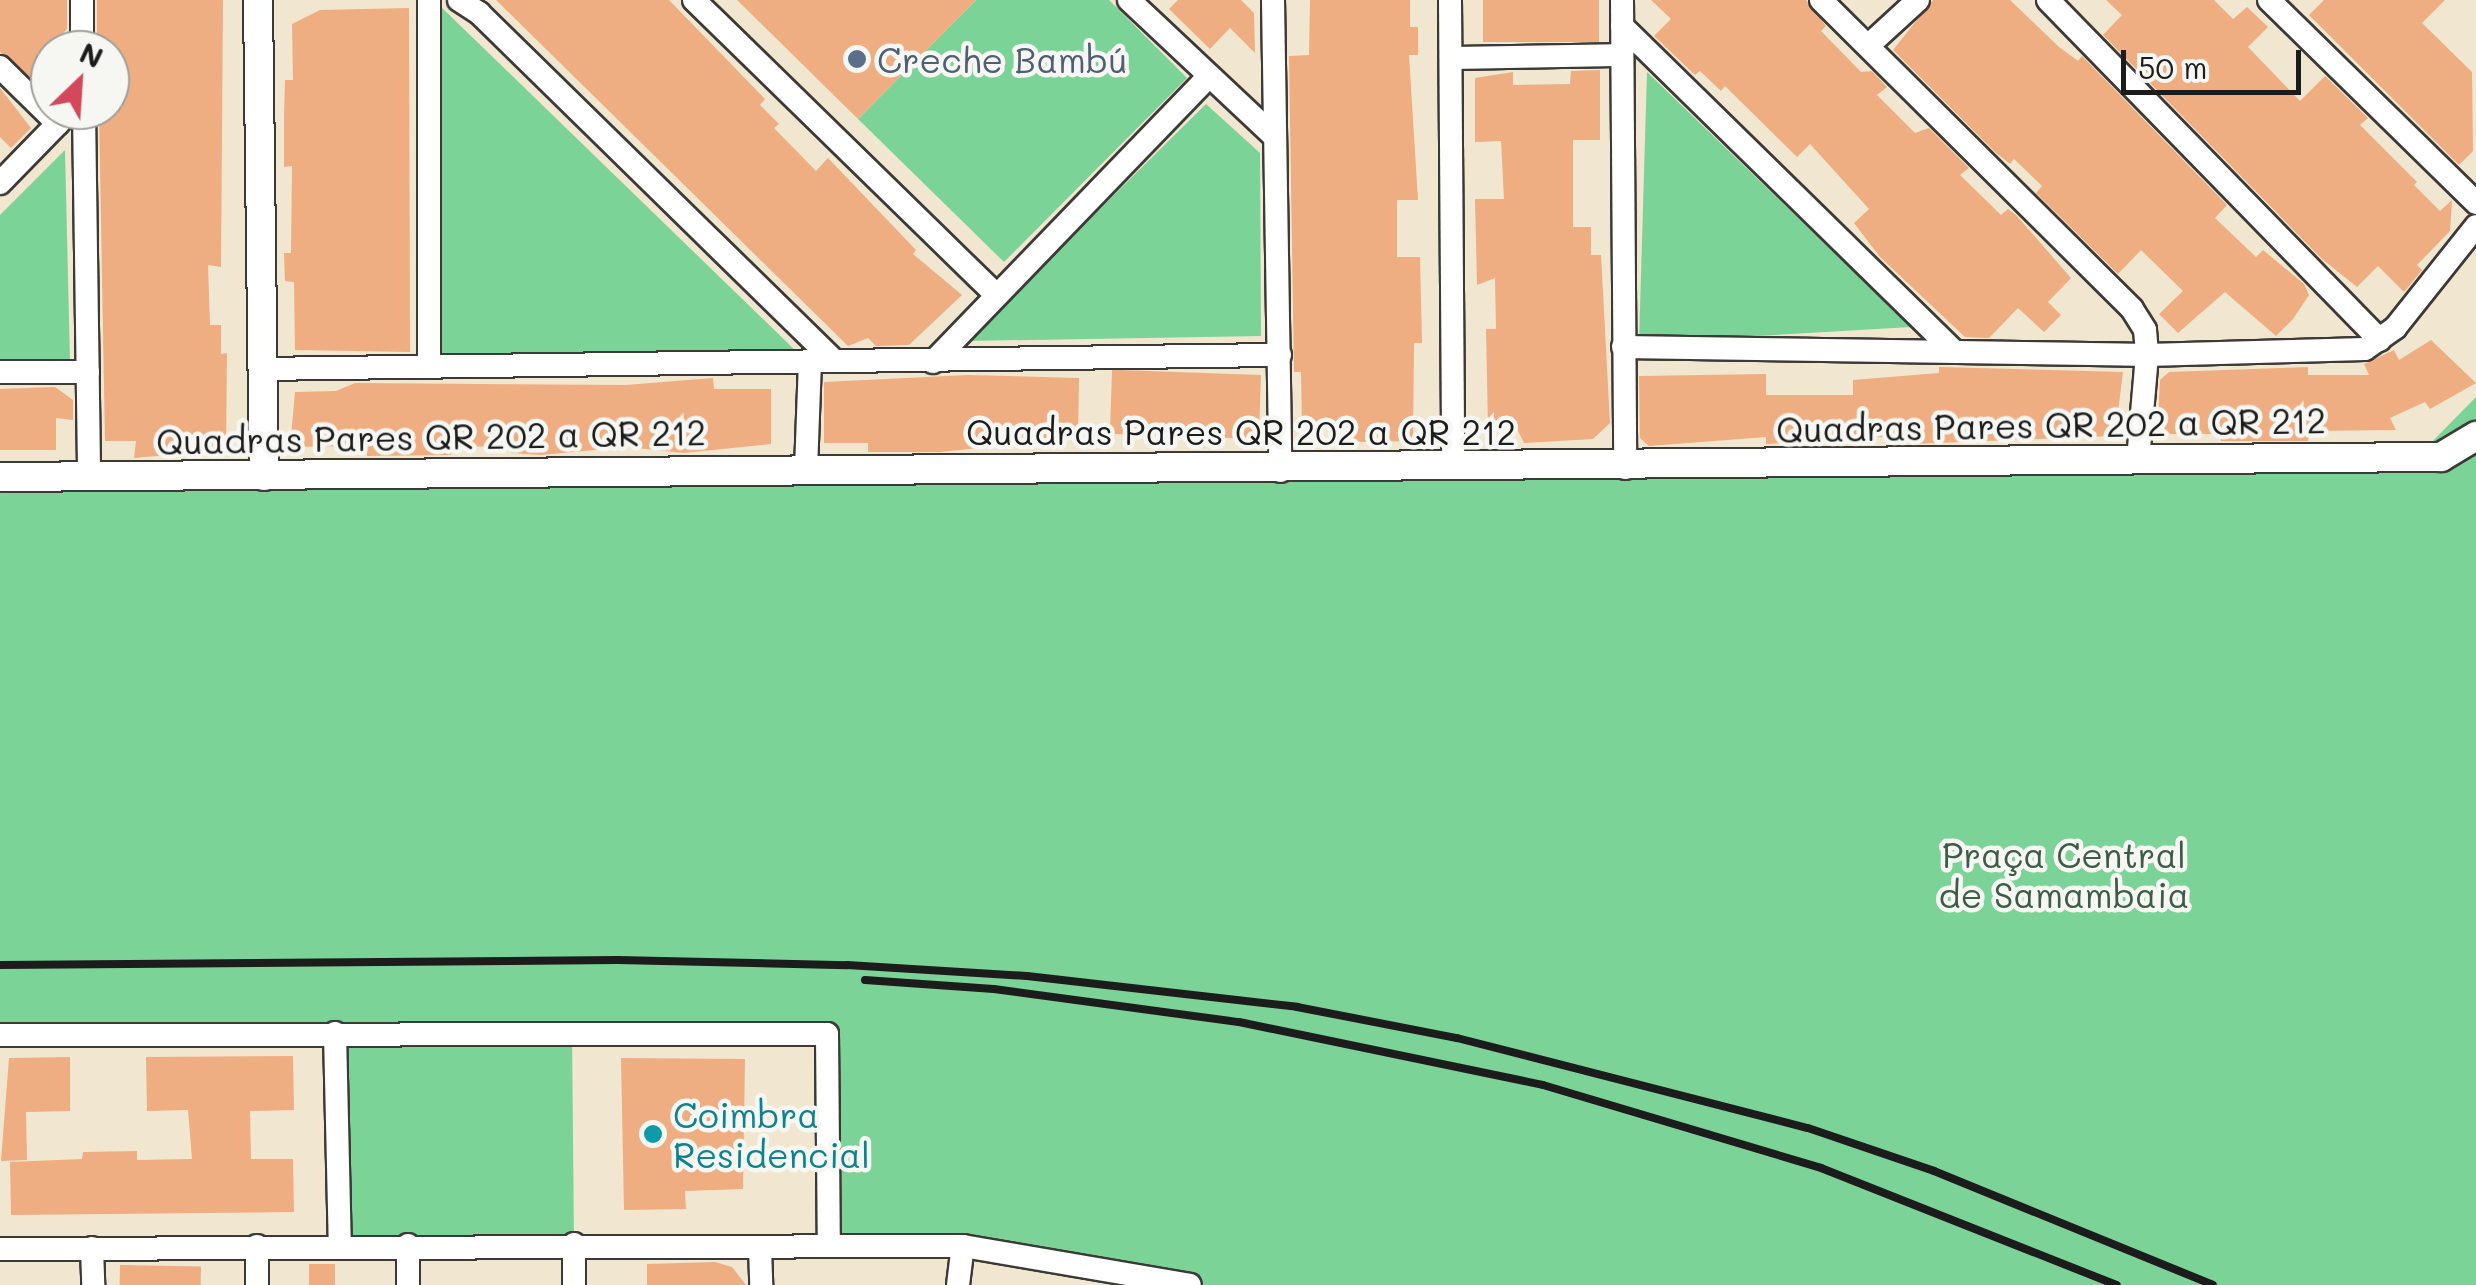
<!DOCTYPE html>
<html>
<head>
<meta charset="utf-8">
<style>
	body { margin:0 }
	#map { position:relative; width:2476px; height:1285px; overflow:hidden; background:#f1e6cf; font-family:Mali,sans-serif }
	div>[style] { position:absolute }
	.green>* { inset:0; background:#7bd398 }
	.building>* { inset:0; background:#efad82; transform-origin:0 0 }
	.roads { filter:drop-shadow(2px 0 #3c3a37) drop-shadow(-2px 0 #3c3a37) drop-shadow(0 2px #3c3a37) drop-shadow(0 -2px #3c3a37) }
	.minor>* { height:22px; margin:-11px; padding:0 11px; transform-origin:11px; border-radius:11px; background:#fff }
	.tertiary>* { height:28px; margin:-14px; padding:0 14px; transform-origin:14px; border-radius:14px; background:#fff }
	.rail>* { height:8px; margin:-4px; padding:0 4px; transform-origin:4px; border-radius:4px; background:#1c1c1c }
	.dots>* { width:28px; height:28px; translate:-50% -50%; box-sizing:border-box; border:5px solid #f6f6f2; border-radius:50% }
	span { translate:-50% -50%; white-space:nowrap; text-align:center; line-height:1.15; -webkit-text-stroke:9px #f6f6f2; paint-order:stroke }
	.service-label { font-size:35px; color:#4e5e75 }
	.left { translate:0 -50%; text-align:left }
	.street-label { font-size:35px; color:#1c1c1c }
	.park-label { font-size:35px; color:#3d5c47 }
	.culture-label { font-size:35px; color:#0d838f }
	.north { position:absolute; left:30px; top:30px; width:100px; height:100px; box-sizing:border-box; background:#f6f6f2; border:2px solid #9f9f9c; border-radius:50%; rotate:25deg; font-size:28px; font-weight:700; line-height:40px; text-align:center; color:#1c1c1c }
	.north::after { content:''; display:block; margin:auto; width:35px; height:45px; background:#d1495b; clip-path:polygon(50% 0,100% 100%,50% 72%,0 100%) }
	.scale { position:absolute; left:2121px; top:50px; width:180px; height:45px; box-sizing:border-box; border:5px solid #1c1c1c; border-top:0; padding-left:12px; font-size:30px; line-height:35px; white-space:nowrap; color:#1c1c1c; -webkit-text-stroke:8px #f6f6f2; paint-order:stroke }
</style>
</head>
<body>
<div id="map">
	<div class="green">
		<i style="clip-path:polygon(976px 0,1109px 0,1187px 78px,1004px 262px,858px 119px)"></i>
		<i style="clip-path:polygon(438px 4px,798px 353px,442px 360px)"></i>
		<i style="clip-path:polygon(1647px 72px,1911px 327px,1639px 343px)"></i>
		<i style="clip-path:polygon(1206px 104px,1260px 153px,1261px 336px,966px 341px)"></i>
		<i style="clip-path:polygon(65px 150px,70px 362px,0 361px,0 215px)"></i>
		<i style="clip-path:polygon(2476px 397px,2476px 1285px,1190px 1285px,1033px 1255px,828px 1243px,827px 1034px,572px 1030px,574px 1244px,340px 1246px,335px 1033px,0 1035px,0 484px,2423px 451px)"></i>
	</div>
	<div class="building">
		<i style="clip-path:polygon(0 0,67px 0,67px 29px,49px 48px,50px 80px,42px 87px,0 52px)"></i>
		<i style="clip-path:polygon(97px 0,223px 0,221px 267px,208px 265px,210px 325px,221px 325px,221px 354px,227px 353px,226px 450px,134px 458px,136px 441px,105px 441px,99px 110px,110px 110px,110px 40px,97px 37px)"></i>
		<i style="clip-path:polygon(496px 0,669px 0,765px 99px,760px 105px,779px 124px,774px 128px,816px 171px,828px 158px,916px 250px,913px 254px,962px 295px,909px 345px,876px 346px,868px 338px,848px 346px)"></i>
		<i style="clip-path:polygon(737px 0,976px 0,858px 119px)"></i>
		<i style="clip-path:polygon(1178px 0,1241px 0,1254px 13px,1255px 53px,1230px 28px,1210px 49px,1169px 9px)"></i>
		<i style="clip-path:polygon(1310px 0,1410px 0,1410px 27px,1418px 27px,1418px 55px,1409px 55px,1418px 200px,1397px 200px,1397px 257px,1420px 257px,1422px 343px,1414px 343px,1413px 441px,1362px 442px,1334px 437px,1335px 427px,1302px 426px,1301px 372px,1294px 372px,1289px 56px,1309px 55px)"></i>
		<i style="left:1483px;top:0;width:116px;height:42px"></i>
		<i style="clip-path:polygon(1651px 0,1806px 0,1826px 26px,1821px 31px,1861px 72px,1872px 71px,1887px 87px,1877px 95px,1915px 133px,1929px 128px,1969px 168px,1960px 175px,2001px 215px,2008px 209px,2016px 215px,2071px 278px,2048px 302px,2061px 315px,2044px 332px,2018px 308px,1989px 338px,1965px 337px,1880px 257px,1854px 223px,1869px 209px,1810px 144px,1797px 157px,1725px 86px,1721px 91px,1700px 71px,1695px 75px,1654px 36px,1671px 19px)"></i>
		<i style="clip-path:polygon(1933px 0,2010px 0,2059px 47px,2078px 61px,2082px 56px,2227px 205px,2215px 218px,2256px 257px,2263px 250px,2304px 284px,2309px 295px,2293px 319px,2276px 336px,2225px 292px,2178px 333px,2159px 314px,2183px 291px,2141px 250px,2118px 274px,2036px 193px,2042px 186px,2014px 159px,2010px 164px,1995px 152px,1893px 50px)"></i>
		<i style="clip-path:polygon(2106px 0,2214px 0,2233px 19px,2247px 7px,2268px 27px,2248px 47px,2300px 101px,2325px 76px,2368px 118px,2360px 125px,2417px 182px,2414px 185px,2440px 211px,2452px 200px,2450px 231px,2417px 265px,2422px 270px,2404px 292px,2378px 266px,2357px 287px,2322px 259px,2103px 35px,2122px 15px)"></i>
		<i style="clip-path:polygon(2324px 0,2445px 0,2422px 23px,2472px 72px,2473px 151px,2459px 165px,2309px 15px)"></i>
		<i style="clip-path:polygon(409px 8px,410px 352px,295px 350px,294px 282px,285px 281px,284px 253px,291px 253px,292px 166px,284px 167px,284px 116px,285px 80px,293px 80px,292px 24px,320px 10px)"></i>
		<i style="clip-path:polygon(1600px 70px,1600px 140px,1573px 140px,1573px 227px,1591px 227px,1591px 255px,1601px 255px,1610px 423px,1593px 439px,1524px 443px,1516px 427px,1488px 427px,1486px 329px,1496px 329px,1495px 278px,1477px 285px,1475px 199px,1504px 199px,1501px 141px,1475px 142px,1475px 78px,1513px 72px,1513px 85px,1570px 84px,1571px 71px)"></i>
		<i style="clip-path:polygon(0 88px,31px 128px,11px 148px,0 137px)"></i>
		<i style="clip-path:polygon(2431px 340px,2476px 383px,2430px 409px,2425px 402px,2390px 418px,2396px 430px,2310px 431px,2308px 441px,2221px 441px,2219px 434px,2170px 434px,2158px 422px,2160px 380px,2169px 372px,2308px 367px,2308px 375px,2369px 375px,2364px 364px,2394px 350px,2399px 360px)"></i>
		<i style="clip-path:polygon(1939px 367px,2123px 372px,2115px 436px,1911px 444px,1881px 437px,1766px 444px,1766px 437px,1649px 446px,1640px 438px,1639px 376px,1766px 374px,1766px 395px,1853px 395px,1853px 380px,1939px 373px)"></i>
		<i style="clip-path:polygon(968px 375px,1079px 378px,1078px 438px,940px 452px,868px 452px,868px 443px,824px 443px,824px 382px)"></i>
		<i style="left:1261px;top:375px;width:64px;height:149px;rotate:92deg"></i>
		<i style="clip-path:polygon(713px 378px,714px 389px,771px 389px,771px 444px,684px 453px,627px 447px,541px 455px,511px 453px,511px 446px,454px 447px,451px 455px,367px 456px,367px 446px,290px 447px,295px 392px,336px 391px,355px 383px,626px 385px)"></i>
		<i style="clip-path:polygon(55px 387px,73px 400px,73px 420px,56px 418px,56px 450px,0 450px,0 389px)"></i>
		<i style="clip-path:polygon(293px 1056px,294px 1110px,250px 1111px,251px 1159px,293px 1159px,294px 1212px,11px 1215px,10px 1162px,82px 1159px,83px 1152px,137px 1151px,137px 1160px,192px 1159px,188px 1110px,147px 1111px,146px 1057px)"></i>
		<i style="clip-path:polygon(70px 1057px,70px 1111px,26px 1112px,27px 1160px,1px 1161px,9px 1058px)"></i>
		<i style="clip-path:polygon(621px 1058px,745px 1059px,743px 1189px,685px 1191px,686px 1209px,624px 1210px)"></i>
		<i style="clip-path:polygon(715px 1262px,732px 1267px,746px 1285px,647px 1285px,647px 1264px)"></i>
		<i style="left:309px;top:1264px;width:26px;height:21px"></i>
		<i style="left:120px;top:1265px;width:81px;height:20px;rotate:1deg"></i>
	</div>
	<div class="roads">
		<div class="minor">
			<i style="left:82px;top:0;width:50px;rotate:90deg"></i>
			<i style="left:429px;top:0;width:366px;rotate:90deg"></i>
			<i style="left:459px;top:0;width:24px;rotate:33deg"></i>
			<i style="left:479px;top:13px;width:497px;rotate:44.4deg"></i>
			<i style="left:694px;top:0;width:422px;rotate:44.3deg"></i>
			<i style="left:1129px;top:0;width:199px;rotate:43.2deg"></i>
			<i style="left:1273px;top:0;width:471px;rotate:89.1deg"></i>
			<i style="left:1450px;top:0;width:467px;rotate:89.6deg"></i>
			<i style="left:1622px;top:0;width:468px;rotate:89.6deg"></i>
			<i style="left:1821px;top:0;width:438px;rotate:44.8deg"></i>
			<i style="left:2132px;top:309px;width:25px;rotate:58deg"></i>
			<i style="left:2145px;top:330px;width:25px;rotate:85deg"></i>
			<i style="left:2147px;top:355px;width:104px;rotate:94.9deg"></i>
			<i style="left:2048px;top:0;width:475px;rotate:45.7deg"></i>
			<i style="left:2269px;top:0;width:290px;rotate:44.4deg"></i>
			<i style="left:1622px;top:26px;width:466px;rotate:44.4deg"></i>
			<i style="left:1870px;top:44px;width:65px;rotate:-42.5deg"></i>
			<i style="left:1451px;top:58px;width:168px;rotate:-1deg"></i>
			<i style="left:0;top:67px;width:81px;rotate:44.5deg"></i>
			<i style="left:84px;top:110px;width:367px;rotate:89.2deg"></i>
			<i style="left:0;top:183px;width:102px;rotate:-45.8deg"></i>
			<i style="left:1623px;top:347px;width:524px;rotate:0.87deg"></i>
			<i style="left:2147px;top:355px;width:218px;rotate:-1.6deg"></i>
			<i style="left:2365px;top:349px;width:37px;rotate:-35deg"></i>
			<i style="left:2395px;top:328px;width:130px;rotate:-51.5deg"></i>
			<i style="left:933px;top:362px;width:395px;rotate:-46deg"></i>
			<i style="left:260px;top:369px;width:1020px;rotate:-0.79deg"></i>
			<i style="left:0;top:372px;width:88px"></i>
			<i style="left:806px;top:470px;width:109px;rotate:-87.9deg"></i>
			<i style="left:335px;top:1033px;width:213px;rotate:88.7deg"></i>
			<i style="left:0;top:1035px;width:827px;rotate:-0.07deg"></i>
			<i style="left:827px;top:1034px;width:210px;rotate:89.5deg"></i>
			<i style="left:574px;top:1244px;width:41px;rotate:90deg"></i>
			<i style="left:257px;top:1246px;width:39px;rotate:90deg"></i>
			<i style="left:92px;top:1248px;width:37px;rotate:88deg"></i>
			<i style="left:760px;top:1248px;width:37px;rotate:88deg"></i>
			<i style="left:0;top:1249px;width:963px;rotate:-0.18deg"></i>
			<i style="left:963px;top:1246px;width:230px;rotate:9.7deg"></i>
			<i style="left:408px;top:1285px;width:40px;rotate:-90deg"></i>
			<i style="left:958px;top:1285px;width:39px;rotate:-83deg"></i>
		</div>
		<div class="tertiary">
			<i style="left:258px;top:0;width:476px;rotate:89.3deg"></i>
			<i style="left:0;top:477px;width:2441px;rotate:-0.47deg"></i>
			<i style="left:2441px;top:457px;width:41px;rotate:-31deg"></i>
		</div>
	</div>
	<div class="rail">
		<i style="left:0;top:965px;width:618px;rotate:-0.46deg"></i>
		<i style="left:618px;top:960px;width:229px;rotate:1.3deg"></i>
		<i style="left:847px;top:965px;width:180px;rotate:3.5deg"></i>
		<i style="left:1027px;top:976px;width:272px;rotate:6.5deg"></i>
		<i style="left:1297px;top:1007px;width:163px;rotate:11deg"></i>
		<i style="left:1457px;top:1038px;width:362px;rotate:14.4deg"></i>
		<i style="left:1808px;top:1128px;width:133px;rotate:18.8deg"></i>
		<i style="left:1934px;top:1171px;width:301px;rotate:22.2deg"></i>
		<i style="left:865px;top:980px;width:129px;rotate:4deg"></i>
		<i style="left:994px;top:989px;width:247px;rotate:7.7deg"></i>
		<i style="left:1239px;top:1022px;width:310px;rotate:11.7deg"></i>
		<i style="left:1543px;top:1085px;width:290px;rotate:16.6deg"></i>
		<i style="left:1821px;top:1168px;width:318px;rotate:21.6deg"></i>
	</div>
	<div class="dots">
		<i style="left:857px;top:59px;background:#5c6f8a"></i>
		<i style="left:653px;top:1134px;background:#0f9aa8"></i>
	</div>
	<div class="service-label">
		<span class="left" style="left:877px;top:59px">Creche Bambú</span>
	</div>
	<div class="street-label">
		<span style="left:2051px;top:424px;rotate:-1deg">Quadras Pares QR 202 a QR 212</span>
		<span style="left:1241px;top:431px">Quadras Pares QR 202 a QR 212</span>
		<span style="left:431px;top:436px;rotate:-1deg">Quadras Pares QR 202 a QR 212</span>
	</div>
	<div class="park-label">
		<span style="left:2064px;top:874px">Praça Central<br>de Samambaia</span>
	</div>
	<div class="culture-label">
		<span class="left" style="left:673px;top:1134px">Coimbra<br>Residencial</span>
	</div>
	<div class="north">N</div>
	<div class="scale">50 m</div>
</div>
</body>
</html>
